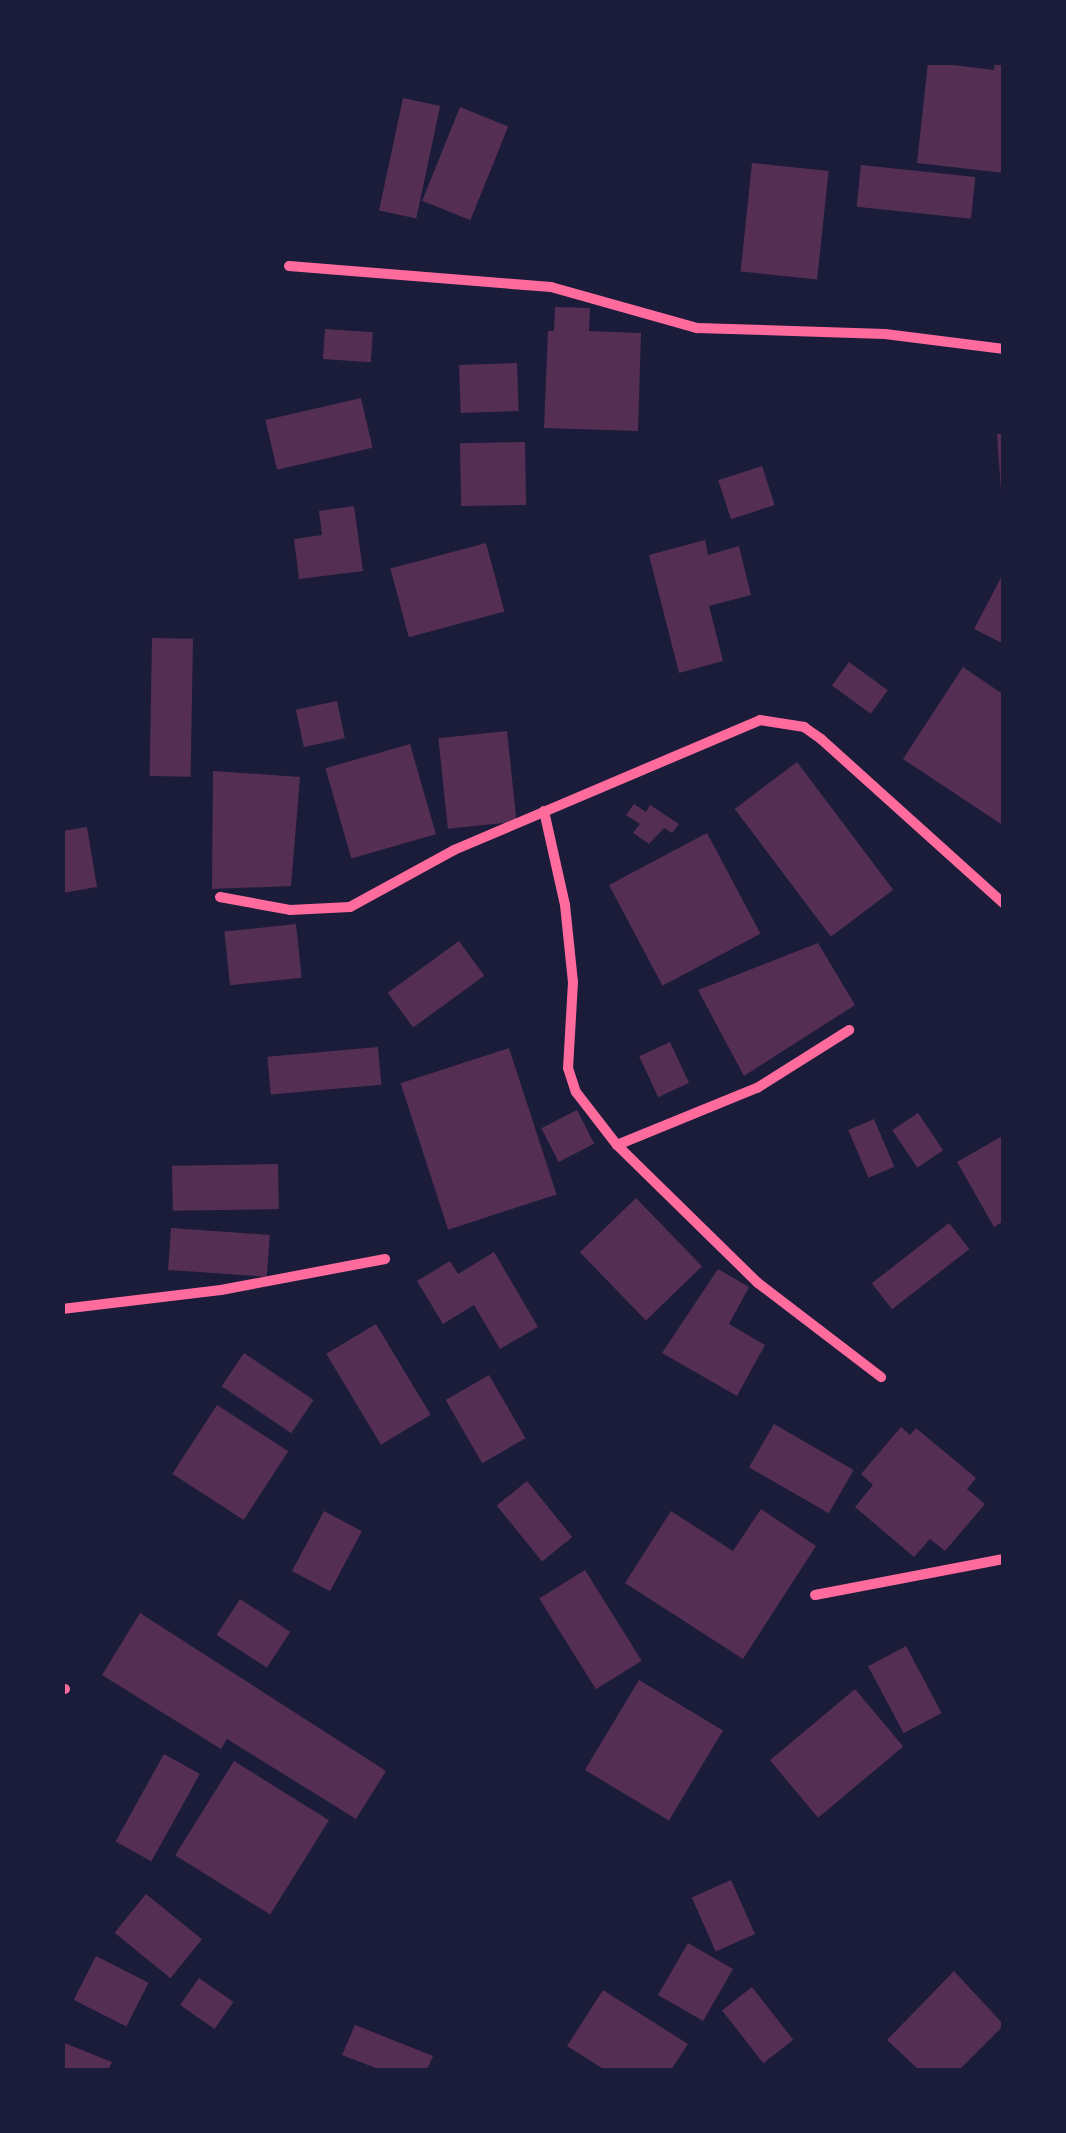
<!DOCTYPE html>
<html>
<head>
<meta charset="utf-8">
<style>
	body { margin:0 }
	#map { position:relative; width:1066px; height:2133px; overflow:hidden; background:#1b1b3a; font-family:Ubuntu,sans-serif }
	div>[style] { position:absolute }
	.building>* { inset:0; background:#542f53; transform-origin:0 0 }
	.minor>* { height:10px; margin:-5px; padding:0 5px; transform-origin:5px; border-radius:5px; background:#ff6b9d }
	span { translate:-50% -50%; white-space:nowrap; text-align:center; line-height:1.15; -webkit-text-stroke:8px #1b1b3a; paint-order:stroke }
	.frame { position:absolute; inset:0; border:65px solid #1b1b3a; pointer-events:none }
</style>
</head>
<body>
<div id="map">
	<div class="building">
		<i style="clip-path:polygon(928px 62px,994px 70px,995px 62px,1004px 62px,1004px 173px,917px 163px)"></i>
		<i style="left:403px;top:98px;width:38px;height:115px;rotate:12deg"></i>
		<i style="left:460px;top:107px;width:52px;height:101px;rotate:22deg"></i>
		<i style="left:752px;top:163px;width:77px;height:109px;rotate:6deg"></i>
		<i style="left:861px;top:165px;width:115px;height:42px;rotate:6deg"></i>
		<i style="clip-path:polygon(555px 307px,590px 308px,589px 331px,641px 333px,638px 431px,544px 428px,548px 331px,554px 331px)"></i>
		<i style="left:325px;top:329px;width:48px;height:30px;rotate:4deg"></i>
		<i style="left:517px;top:363px;width:48px;height:58px;rotate:88deg"></i>
		<i style="left:361px;top:398px;width:51px;height:98px;rotate:77deg"></i>
		<i style="clip-path:polygon(997px 434px,1004px 434px,1004px 491px,1001px 491px)"></i>
		<i style="left:525px;top:442px;width:63px;height:65px;rotate:89deg"></i>
		<i style="left:762px;top:466px;width:41px;height:46px;rotate:72deg"></i>
		<i style="clip-path:polygon(354px 506px,363px 571px,299px 579px,294px 539px,322px 535px,319px 511px)"></i>
		<i style="clip-path:polygon(705px 540px,708px 555px,739px 546px,751px 595px,709px 606px,723px 661px,679px 673px,649px 555px)"></i>
		<i style="left:486px;top:543px;width:71px;height:99px;rotate:75deg"></i>
		<i style="clip-path:polygon(1004px 572px,1004px 644px,974px 629px)"></i>
		<i style="left:152px;top:638px;width:41px;height:138px;rotate:1deg"></i>
		<i style="left:849px;top:662px;width:48px;height:29px;rotate:36deg"></i>
		<i style="clip-path:polygon(963px 667px,1004px 695px,1004px 826px,903px 759px)"></i>
		<i style="left:337px;top:701px;width:38px;height:42px;rotate:78deg"></i>
		<i style="left:507px;top:731px;width:91px;height:69px;rotate:84deg"></i>
		<i style="left:410px;top:744px;width:94px;height:88px;rotate:74deg"></i>
		<i style="left:797px;top:762px;width:160px;height:78px;rotate:53deg"></i>
		<i style="clip-path:polygon(213px 771px,300px 777px,291px 886px,212px 889px)"></i>
		<i style="clip-path:polygon(634px 804px,646px 812px,650px 805px,679px 824px,672px 833px,664px 828px,649px 844px,633px 833px,640px 824px,626px 815px)"></i>
		<i style="clip-path:polygon(87px 827px,97px 887px,62px 893px,62px 831px)"></i>
		<i style="left:707px;top:833px;width:114px;height:111px;rotate:62deg"></i>
		<i style="left:296px;top:924px;width:54px;height:72px;rotate:84deg"></i>
		<i style="left:459px;top:941px;width:43px;height:88px;rotate:54deg"></i>
		<i style="clip-path:polygon(818px 943px,855px 1005px,744px 1076px,698px 990px)"></i>
		<i style="left:670px;top:1042px;width:45px;height:34px;rotate:65deg"></i>
		<i style="left:378px;top:1047px;width:38px;height:111px;rotate:85deg"></i>
		<i style="left:509px;top:1048px;width:154px;height:114px;rotate:72deg"></i>
		<i style="left:577px;top:1110px;width:38px;height:40px;rotate:63deg"></i>
		<i style="left:918px;top:1113px;width:45px;height:31px;rotate:56deg"></i>
		<i style="left:874px;top:1119px;width:52px;height:28px;rotate:67deg"></i>
		<i style="clip-path:polygon(1004px 1135px,1004px 1221px,994px 1227px,957px 1162px)"></i>
		<i style="left:278px;top:1164px;width:45px;height:106px;rotate:89deg"></i>
		<i style="left:636px;top:1198px;width:95px;height:78px;rotate:46deg"></i>
		<i style="left:949px;top:1223px;width:33px;height:98px;rotate:52deg"></i>
		<i style="left:171px;top:1228px;width:99px;height:42px;rotate:4deg"></i>
		<i style="clip-path:polygon(494px 1252px,538px 1327px,500px 1349px,474px 1305px,443px 1324px,417px 1281px,450px 1261px,458px 1274px)"></i>
		<i style="clip-path:polygon(718px 1269px,749px 1287px,729px 1324px,765px 1345px,737px 1396px,662px 1353px)"></i>
		<i style="left:376px;top:1324px;width:106px;height:58px;rotate:59deg"></i>
		<i style="left:244px;top:1353px;width:84px;height:40px;rotate:34deg"></i>
		<i style="left:489px;top:1375px;width:73px;height:50px;rotate:60deg"></i>
		<i style="left:217px;top:1405px;width:85px;height:82px;rotate:33deg"></i>
		<i style="left:774px;top:1424px;width:92px;height:50px;rotate:30deg"></i>
		<i style="clip-path:polygon(901px 1427px,910px 1435px,916px 1428px,976px 1478px,967px 1489px,985px 1504px,945px 1551px,930px 1539px,914px 1557px,855px 1507px,873px 1485px,861px 1474px)"></i>
		<i style="left:527px;top:1481px;width:72px;height:39px;rotate:51deg"></i>
		<i style="clip-path:polygon(761px 1509px,816px 1546px,743px 1659px,625px 1583px,671px 1511px,733px 1551px)"></i>
		<i style="left:324px;top:1511px;width:43px;height:68px;rotate:28deg"></i>
		<i style="left:585px;top:1570px;width:107px;height:54px;rotate:58deg"></i>
		<i style="left:240px;top:1599px;width:60px;height:43px;rotate:33deg"></i>
		<i style="clip-path:polygon(140px 1613px,386px 1771px,356px 1819px,227px 1739px,221px 1749px,102px 1675px)"></i>
		<i style="left:906px;top:1646px;width:76px;height:43px;rotate:62deg"></i>
		<i style="left:639px;top:1680px;width:98px;height:105px;rotate:31deg"></i>
		<i style="left:855px;top:1689px;width:75px;height:111px;rotate:50deg"></i>
		<i style="left:164px;top:1754px;width:41px;height:100px;rotate:29deg"></i>
		<i style="left:234px;top:1761px;width:112px;height:111px;rotate:32deg"></i>
		<i style="left:731px;top:1880px;width:59px;height:43px;rotate:66deg"></i>
		<i style="left:146px;top:1894px;width:72px;height:50px;rotate:39deg"></i>
		<i style="left:688px;top:1943px;width:52px;height:60px;rotate:30deg"></i>
		<i style="left:96px;top:1956px;width:59px;height:49px;rotate:27deg"></i>
		<i style="clip-path:polygon(954px 1971px,1004px 2025px,959px 2070px,919px 2070px,887px 2040px)"></i>
		<i style="left:199px;top:1978px;width:42px;height:33px;rotate:35deg"></i>
		<i style="left:752px;top:1987px;width:67px;height:38px;rotate:52deg"></i>
		<i style="clip-path:polygon(603px 1990px,688px 2044px,671px 2070px,605px 2070px,567px 2046px)"></i>
		<i style="clip-path:polygon(355px 2025px,433px 2056px,427px 2070px,381px 2070px,342px 2055px)"></i>
		<i style="clip-path:polygon(62px 2042px,112px 2062px,108px 2070px,62px 2070px)"></i>
	</div>
	<div class="minor">
		<i style="left:289px;top:266px;width:263px;rotate:4.6deg"></i>
		<i style="left:551px;top:287px;width:152px;rotate:15.7deg"></i>
		<i style="left:697px;top:328px;width:188px;rotate:1.8deg"></i>
		<i style="left:885px;top:334px;width:120px;rotate:7.2deg"></i>
		<i style="left:544px;top:811px;width:96px;rotate:77.4deg"></i>
		<i style="left:565px;top:905px;width:77px;rotate:84.1deg"></i>
		<i style="left:573px;top:982px;width:86px;rotate:93.3deg"></i>
		<i style="left:568px;top:1068px;width:25px;rotate:72deg"></i>
		<i style="left:576px;top:1092px;width:67px;rotate:52.3deg"></i>
		<i style="left:617px;top:1145px;width:197px;rotate:44.4deg"></i>
		<i style="left:758px;top:1283px;width:155px;rotate:37.4deg"></i>
		<i style="left:220px;top:897px;width:71px;rotate:10.5deg"></i>
		<i style="left:290px;top:910px;width:60px;rotate:-2.9deg"></i>
		<i style="left:350px;top:907px;width:119px;rotate:-28.7deg"></i>
		<i style="left:454px;top:850px;width:332px;rotate:-23deg"></i>
		<i style="left:760px;top:720px;width:45px;rotate:9deg"></i>
		<i style="left:804px;top:727px;width:21px;rotate:35deg"></i>
		<i style="left:821px;top:739px;width:246px;rotate:42deg"></i>
		<i style="left:617px;top:1145px;width:151px;rotate:-22.2deg"></i>
		<i style="left:757px;top:1088px;width:109px;rotate:-32.2deg"></i>
		<i style="left:62px;top:1309px;width:160px;rotate:-6.8deg"></i>
		<i style="left:221px;top:1290px;width:167px;rotate:-10.7deg"></i>
		<i style="left:815px;top:1595px;width:192px;rotate:-10.8deg"></i>
		<i style="left:62px;top:1689px;width:3px"></i>
	</div>
	<div class="frame"></div>
</div>
</body>
</html>
